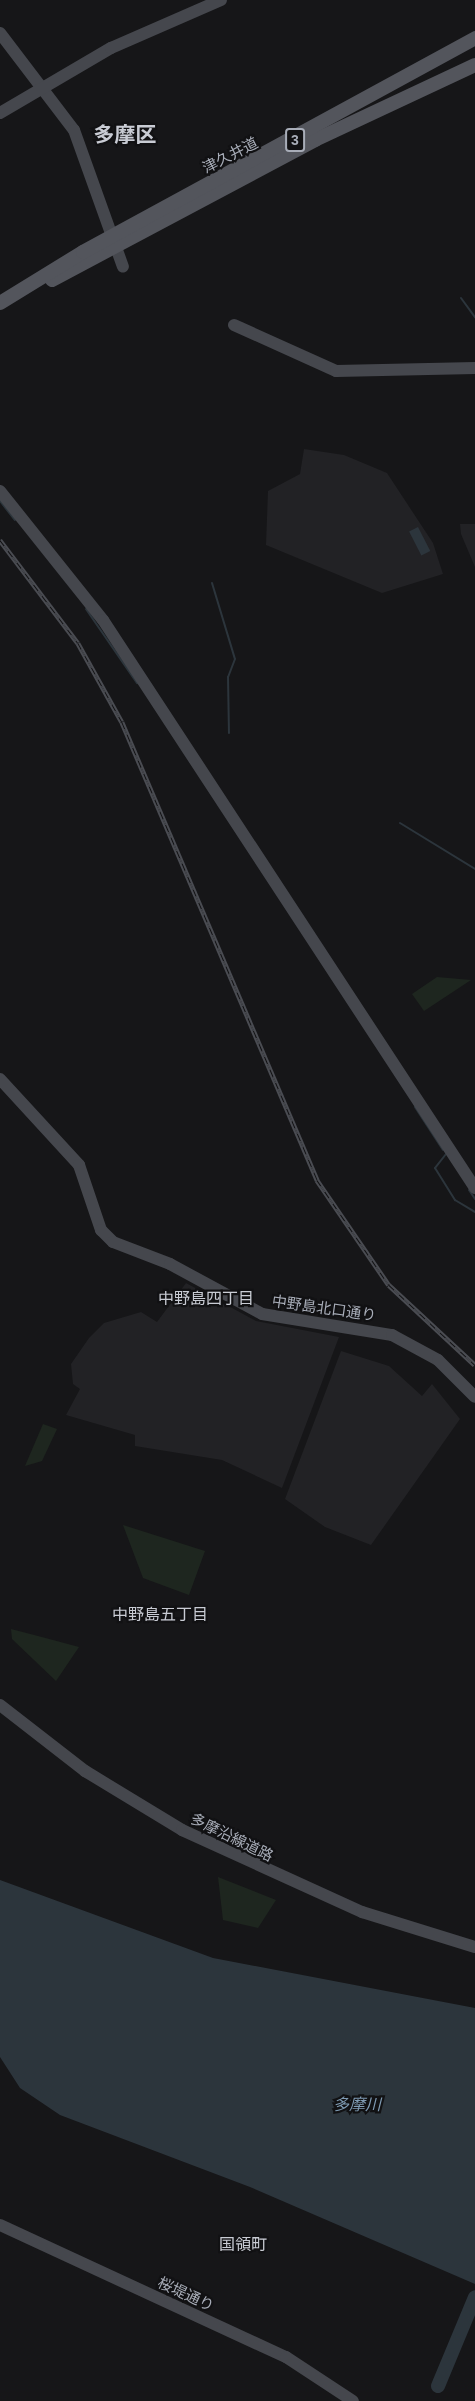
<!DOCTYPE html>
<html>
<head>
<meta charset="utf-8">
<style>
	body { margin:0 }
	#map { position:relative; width:475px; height:2401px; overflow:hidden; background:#161618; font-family:Arial,"Noto Sans JP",sans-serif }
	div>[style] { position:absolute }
	.built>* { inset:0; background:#222225 }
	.green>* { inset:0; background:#1e261f }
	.water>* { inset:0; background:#2c353c; transform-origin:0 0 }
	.stream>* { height:2px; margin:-1px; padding:0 1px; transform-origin:1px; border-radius:1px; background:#2c353c }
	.river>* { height:14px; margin:-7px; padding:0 7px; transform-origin:7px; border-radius:7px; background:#2c353c }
	.secondary>* { height:12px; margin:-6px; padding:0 6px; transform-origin:6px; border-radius:6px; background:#45474d }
	.primary>* { height:14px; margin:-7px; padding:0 7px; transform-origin:7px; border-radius:7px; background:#53555c }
	.rail>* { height:4.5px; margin-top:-2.25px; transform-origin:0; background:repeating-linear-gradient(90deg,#111113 0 7px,#4a4c52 0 14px); box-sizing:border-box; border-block:2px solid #4a4c52 }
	span { translate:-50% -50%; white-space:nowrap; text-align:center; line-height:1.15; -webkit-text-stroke:4.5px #111113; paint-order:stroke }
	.shield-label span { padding:2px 4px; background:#111113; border:2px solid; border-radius:4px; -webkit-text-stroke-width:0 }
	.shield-label { font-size:14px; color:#a8adb8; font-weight:700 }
	.street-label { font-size:15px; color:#a8adb8 }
	.neighbourhood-label { font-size:16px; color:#c9ccd4 }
	.water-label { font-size:16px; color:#7f9bb3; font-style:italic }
	.district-label { font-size:21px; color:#c9ccd4; font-weight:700 }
</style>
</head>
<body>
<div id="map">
	<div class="built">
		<i style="clip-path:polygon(304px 449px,344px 455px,387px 473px,433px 543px,443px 574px,382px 593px,266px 545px,268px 491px,300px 474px)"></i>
		<i style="clip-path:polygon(460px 524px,475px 524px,475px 567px,461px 534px)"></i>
		<i style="clip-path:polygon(186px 1283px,256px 1321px,339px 1337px,282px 1488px,222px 1460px,135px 1446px,135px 1435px,66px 1415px,80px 1389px,73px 1384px,71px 1364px,89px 1338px,104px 1323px,141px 1312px,157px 1322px)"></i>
		<i style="clip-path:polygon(341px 1351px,389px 1366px,422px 1396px,432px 1384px,460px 1419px,371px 1545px,325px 1527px,285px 1499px)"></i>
	</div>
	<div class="green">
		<i style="clip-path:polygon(437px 977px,471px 980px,424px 1011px,412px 994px)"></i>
		<i style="clip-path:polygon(43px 1424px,57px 1429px,42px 1461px,25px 1466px)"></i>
		<i style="clip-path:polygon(123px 1525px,205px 1551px,189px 1595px,143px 1578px)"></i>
		<i style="clip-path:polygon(11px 1629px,38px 1636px,79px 1647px,56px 1681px,12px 1639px)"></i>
		<i style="clip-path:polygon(218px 1877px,276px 1900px,258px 1928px,223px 1920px)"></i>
	</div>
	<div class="water">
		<i style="left:418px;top:527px;width:27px;height:10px;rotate:63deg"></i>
		<i style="clip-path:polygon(0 1880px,213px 1958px,475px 2008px,475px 2284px,250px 2187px,60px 2115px,20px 2088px,0 2057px)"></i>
	</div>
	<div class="stream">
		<i style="left:461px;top:298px;width:24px;rotate:54deg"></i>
		<i style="left:0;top:501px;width:24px;rotate:52deg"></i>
		<i style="left:212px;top:583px;width:79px;rotate:73.2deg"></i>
		<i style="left:235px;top:659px;width:19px;rotate:111deg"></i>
		<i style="left:228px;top:677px;width:56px;rotate:89deg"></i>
		<i style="left:86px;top:609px;width:90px;rotate:55.4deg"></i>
		<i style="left:400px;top:823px;width:88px;rotate:31.5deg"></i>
		<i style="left:415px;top:1107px;width:51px;rotate:56.9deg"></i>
		<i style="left:446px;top:1154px;width:18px;rotate:128deg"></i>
		<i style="left:435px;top:1168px;width:38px;rotate:58deg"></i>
		<i style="left:455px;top:1200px;width:23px;rotate:31deg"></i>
		<i style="left:469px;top:1190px;width:11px;rotate:56deg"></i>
	</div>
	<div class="river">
		<i style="left:438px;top:2386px;width:96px;rotate:-67.4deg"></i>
	</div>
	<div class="secondary">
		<i style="left:0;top:33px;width:122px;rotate:52.7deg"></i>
		<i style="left:74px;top:130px;width:145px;rotate:70.3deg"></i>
		<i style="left:0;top:113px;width:129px;rotate:-30.4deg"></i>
		<i style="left:111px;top:48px;width:120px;rotate:-23.6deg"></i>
		<i style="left:234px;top:325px;width:112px;rotate:24.3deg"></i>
		<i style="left:336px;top:371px;width:139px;rotate:-1.2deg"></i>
		<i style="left:0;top:491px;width:165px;rotate:51.4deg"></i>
		<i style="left:103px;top:620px;width:679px;rotate:56.78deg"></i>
		<i style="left:0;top:1079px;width:117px;rotate:47.4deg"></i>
		<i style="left:79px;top:1165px;width:69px;rotate:71.3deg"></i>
		<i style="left:101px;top:1230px;width:17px;rotate:45deg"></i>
		<i style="left:113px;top:1242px;width:61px;rotate:21.1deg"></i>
		<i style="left:170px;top:1264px;width:105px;rotate:28.5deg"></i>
		<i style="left:262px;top:1314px;width:132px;rotate:9.2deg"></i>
		<i style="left:392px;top:1335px;width:52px;rotate:28.5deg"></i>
		<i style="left:438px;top:1360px;width:52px;rotate:45deg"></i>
		<i style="left:0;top:1705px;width:108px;rotate:37.8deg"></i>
		<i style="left:85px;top:1771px;width:114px;rotate:31.3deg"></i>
		<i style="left:182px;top:1830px;width:198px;rotate:24.5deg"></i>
		<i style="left:362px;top:1912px;width:118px;rotate:17.2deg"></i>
		<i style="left:0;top:2225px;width:315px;rotate:24.8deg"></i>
		<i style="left:286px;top:2357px;width:80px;rotate:33.3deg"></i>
	</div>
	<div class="primary">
		<i style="left:52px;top:280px;width:298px;rotate:-28deg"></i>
		<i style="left:315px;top:140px;width:177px;rotate:-25.1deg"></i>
		<i style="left:0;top:303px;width:97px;rotate:-31.6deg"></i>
		<i style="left:83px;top:252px;width:447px;rotate:-28.6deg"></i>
	</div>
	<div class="rail">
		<i style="left:0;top:540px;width:129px;rotate:52.9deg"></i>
		<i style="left:78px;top:643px;width:90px;rotate:60.9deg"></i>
		<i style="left:122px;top:722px;width:498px;rotate:66.9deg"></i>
		<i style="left:317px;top:1180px;width:127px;rotate:55.6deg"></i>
		<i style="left:389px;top:1285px;width:117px;rotate:42.9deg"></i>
	</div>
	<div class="shield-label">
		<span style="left:295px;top:140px">3</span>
	</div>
	<div class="street-label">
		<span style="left:230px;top:155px;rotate:-27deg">津久井道</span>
		<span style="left:324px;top:1308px;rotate:8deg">中野島北口通り</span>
		<span style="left:232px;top:1837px;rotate:26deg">多摩沿線道路</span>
		<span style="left:186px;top:2294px;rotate:25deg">桜堤通り</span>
	</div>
	<div class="neighbourhood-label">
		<span style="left:206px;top:1299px">中野島四丁目</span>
		<span style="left:160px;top:1615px">中野島五丁目</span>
		<span style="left:243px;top:2245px">国領町</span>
	</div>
	<div class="water-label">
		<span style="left:357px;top:2105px">多摩川</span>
	</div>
	<div class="district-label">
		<span style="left:125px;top:135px">多摩区</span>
	</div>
</div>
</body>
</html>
